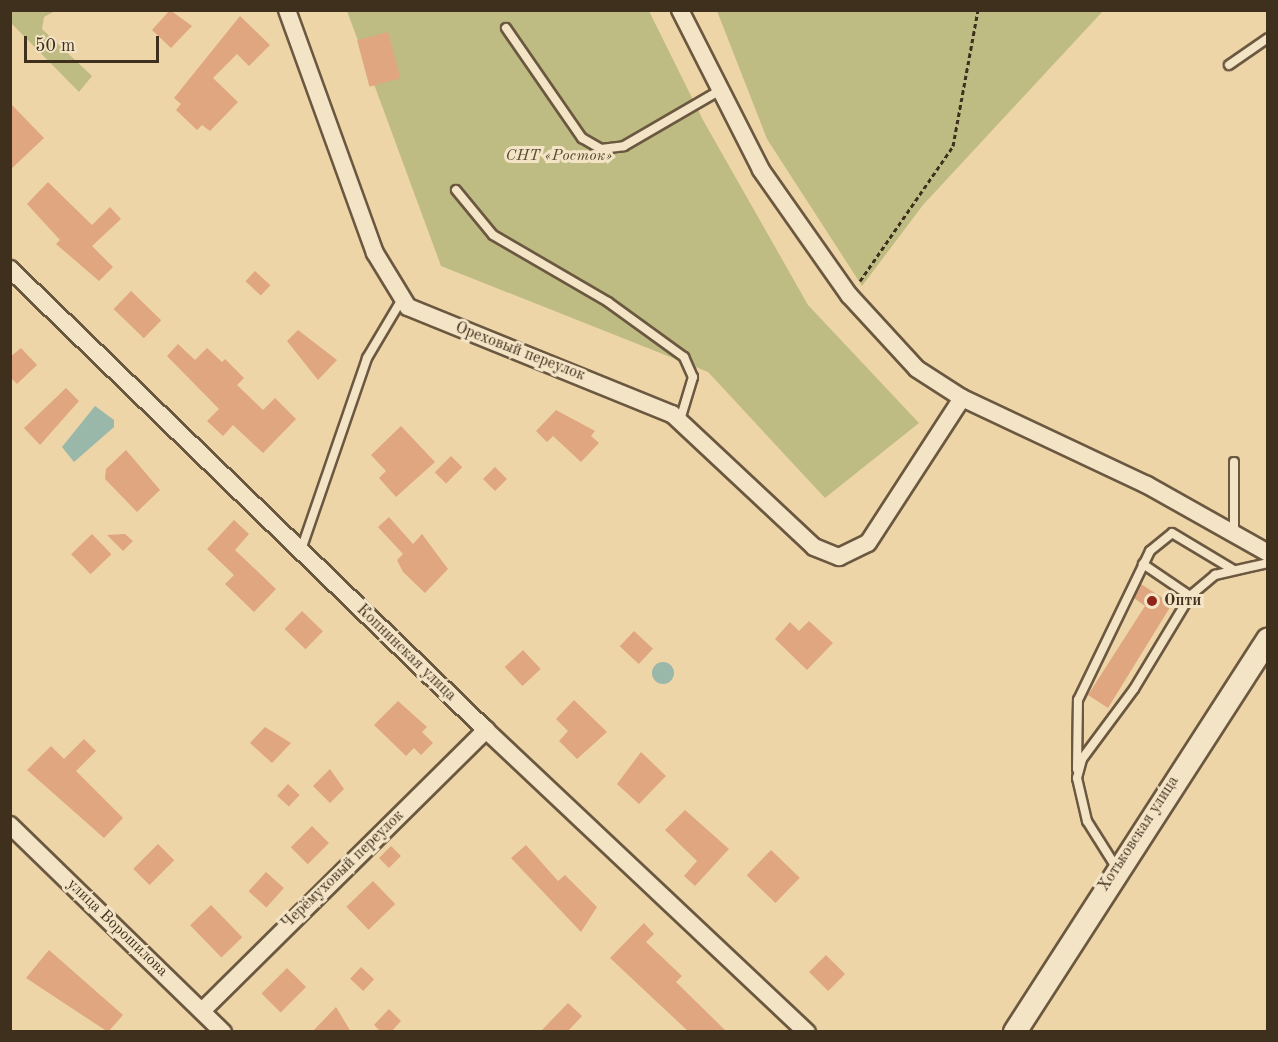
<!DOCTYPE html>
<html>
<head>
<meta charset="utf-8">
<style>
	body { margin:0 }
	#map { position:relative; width:1278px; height:1042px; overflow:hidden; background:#eed5a8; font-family:"Old Standard TT",serif }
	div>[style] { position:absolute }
	.green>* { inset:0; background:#bfbc83 }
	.water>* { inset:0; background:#99b8aa }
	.round { border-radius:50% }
	.building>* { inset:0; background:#dfa680; transform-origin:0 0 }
	.path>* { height:3px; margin-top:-1.5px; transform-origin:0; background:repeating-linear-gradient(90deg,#3f2f1d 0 4.5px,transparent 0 7.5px) }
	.roads { filter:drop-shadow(2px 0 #6b5840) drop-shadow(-2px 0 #6b5840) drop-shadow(0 2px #6b5840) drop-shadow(0 -2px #6b5840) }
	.lane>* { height:8px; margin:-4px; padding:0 4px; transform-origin:4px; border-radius:4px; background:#f4e4c6 }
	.street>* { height:16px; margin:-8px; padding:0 8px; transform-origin:8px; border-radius:8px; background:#f4e4c6 }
	.secondary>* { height:22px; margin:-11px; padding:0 11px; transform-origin:11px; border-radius:11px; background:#f4e4c6 }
	.dots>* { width:16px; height:16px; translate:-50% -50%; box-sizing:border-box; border:3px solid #f4e4c6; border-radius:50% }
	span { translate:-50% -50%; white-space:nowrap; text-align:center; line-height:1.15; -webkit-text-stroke:6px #f4e4c6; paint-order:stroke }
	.park-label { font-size:16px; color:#594b31; font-style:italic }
	.street-label { font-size:16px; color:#3f2f1d }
	.poi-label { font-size:16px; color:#3f2f1d; font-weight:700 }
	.left { translate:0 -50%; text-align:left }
	.frame { position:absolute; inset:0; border:12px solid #3f2f1d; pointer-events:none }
	.scale { position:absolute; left:24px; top:36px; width:135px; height:27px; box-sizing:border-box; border:3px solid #3f2f1d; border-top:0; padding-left:8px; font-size:18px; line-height:21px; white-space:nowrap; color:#3f2f1d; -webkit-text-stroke:4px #f4e4c6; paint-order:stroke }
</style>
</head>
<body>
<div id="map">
	<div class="green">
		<i style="clip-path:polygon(10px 11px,55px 11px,44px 17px,42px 29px,92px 76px,79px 92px,11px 23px)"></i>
		<i style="clip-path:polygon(347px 11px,649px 11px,703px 120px,808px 305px,919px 423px,825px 498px,708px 372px,441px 266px)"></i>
		<i style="clip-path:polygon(717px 11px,1103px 11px,923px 205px,862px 286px,767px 139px)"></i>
	</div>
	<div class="water">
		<i style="clip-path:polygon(95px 406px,114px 420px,114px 427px,74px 462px,62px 447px)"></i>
		<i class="round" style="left:652px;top:662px;width:22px;height:22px"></i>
	</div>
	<div class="building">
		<i style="clip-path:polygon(170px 10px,192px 26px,171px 48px,152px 30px)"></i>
		<i style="clip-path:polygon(240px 16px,270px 45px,249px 66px,237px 54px,213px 78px,238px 102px,210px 131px,202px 125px,197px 130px,176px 110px,181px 104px,174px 98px)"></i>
		<i style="left:388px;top:32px;width:48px;height:32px;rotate:75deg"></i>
		<i style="clip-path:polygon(10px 103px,44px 138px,10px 170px)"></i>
		<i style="clip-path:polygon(48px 182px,92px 225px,110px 207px,121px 219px,92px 246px,113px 267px,99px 281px,56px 244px,60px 240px,27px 204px)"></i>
		<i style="left:255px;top:271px;width:21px;height:14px;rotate:43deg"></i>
		<i style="left:131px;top:291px;width:42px;height:25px;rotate:44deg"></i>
		<i style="clip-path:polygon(298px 330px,337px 360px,318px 380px,287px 341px)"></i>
		<i style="clip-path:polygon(178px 344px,195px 360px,207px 348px,222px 362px,225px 359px,244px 378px,237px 385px,263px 410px,275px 398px,296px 419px,263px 453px,233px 425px,223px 436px,207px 421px,219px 409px,167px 356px)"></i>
		<i style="clip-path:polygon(21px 348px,37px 365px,17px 384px,10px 377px,10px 357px)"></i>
		<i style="clip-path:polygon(66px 388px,79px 401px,40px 445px,24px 428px)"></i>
		<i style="clip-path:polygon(556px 410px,595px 431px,591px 436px,599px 443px,581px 462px,553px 436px,547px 442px,536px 431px)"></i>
		<i style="clip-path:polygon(401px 426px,435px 462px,396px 497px,379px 478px,386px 471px,371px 455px)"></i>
		<i style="clip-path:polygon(126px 450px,160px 490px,137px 512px,105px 479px,106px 469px)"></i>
		<i style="left:451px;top:456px;width:16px;height:23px;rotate:45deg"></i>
		<i style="left:495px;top:467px;width:17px;height:17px;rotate:45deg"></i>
		<i style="clip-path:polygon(389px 517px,413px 544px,422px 534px,448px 569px,425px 593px,403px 572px,397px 560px,403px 554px,378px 527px)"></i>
		<i style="clip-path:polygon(234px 520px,249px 534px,235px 550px,276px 589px,254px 612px,225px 584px,234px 575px,207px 549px)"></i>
		<i style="left:92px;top:534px;width:28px;height:29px;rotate:46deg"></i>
		<i style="clip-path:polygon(125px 534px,133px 541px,123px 551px,107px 535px)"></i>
		<i style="clip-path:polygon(1141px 584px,1172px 604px,1108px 708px,1088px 695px,1145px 606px,1134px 598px)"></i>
		<i style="left:302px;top:611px;width:29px;height:25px;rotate:44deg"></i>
		<i style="clip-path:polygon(809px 621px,833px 643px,807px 670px,775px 639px,790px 622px,799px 631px)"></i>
		<i style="left:634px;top:631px;width:26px;height:21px;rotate:43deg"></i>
		<i style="left:523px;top:650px;width:26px;height:25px;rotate:47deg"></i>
		<i style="clip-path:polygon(574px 700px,607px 732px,577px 759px,559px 741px,568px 731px,556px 719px)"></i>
		<i style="clip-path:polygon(398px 701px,427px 727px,422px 732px,433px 743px,421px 755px,414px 748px,406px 756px,374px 725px)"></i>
		<i style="clip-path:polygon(265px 727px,291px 743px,272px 763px,250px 743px)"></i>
		<i style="clip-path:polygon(84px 739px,96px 751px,76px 771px,123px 818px,104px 838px,27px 770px,51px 746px,64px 759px)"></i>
		<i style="clip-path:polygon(641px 752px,666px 776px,639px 804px,617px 784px)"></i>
		<i style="clip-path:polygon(330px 769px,344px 789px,330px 803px,313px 786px)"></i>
		<i style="left:288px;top:784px;width:16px;height:16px;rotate:43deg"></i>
		<i style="clip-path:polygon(685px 810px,729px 849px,695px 886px,684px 876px,697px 861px,665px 830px)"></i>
		<i style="left:312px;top:826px;width:24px;height:30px;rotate:45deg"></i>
		<i style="left:158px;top:844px;width:23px;height:35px;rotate:45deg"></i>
		<i style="clip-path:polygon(526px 845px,558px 881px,565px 875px,597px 907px,581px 932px,511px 858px)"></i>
		<i style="left:391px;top:846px;width:14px;height:17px;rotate:45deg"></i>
		<i style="left:771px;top:850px;width:40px;height:35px;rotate:44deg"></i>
		<i style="left:266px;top:872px;width:24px;height:26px;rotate:42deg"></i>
		<i style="left:373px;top:881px;width:32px;height:37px;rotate:46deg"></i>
		<i style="left:211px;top:905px;width:45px;height:29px;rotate:46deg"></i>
		<i style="clip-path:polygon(644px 923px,654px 934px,646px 942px,682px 976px,676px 982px,727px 1032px,689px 1032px,610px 958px)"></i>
		<i style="clip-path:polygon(49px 950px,123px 1015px,108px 1032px,26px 978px)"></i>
		<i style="left:826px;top:955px;width:27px;height:24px;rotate:45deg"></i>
		<i style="left:361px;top:967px;width:18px;height:16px;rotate:43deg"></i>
		<i style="left:287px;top:968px;width:27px;height:36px;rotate:45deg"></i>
		<i style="clip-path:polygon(568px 1003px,582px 1016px,567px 1032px,540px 1032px)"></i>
		<i style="clip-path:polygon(336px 1007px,351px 1032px,312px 1032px)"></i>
		<i style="clip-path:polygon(389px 1009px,401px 1021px,391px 1032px,381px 1032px,374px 1025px)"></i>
	</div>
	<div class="path">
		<i style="left:860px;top:281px;width:164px;rotate:-55.4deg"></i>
		<i style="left:953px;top:146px;width:138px;rotate:-79.6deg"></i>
	</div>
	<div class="roads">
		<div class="lane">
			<i style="left:506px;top:28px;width:134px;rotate:55.4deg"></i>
			<i style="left:582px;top:138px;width:22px;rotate:30deg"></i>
			<i style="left:601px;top:149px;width:23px;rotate:-7deg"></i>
			<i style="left:624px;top:146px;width:110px;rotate:-30.1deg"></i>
			<i style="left:1229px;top:65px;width:47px;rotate:-34.7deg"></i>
			<i style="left:456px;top:190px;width:58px;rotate:50.6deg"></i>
			<i style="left:493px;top:235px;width:133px;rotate:30.2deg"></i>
			<i style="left:608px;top:302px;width:94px;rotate:35.9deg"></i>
			<i style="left:684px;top:357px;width:22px;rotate:66deg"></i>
			<i style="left:693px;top:377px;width:45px;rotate:106.8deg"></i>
			<i style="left:1234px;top:462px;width:71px;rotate:90deg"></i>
			<i style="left:301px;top:550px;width:203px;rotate:-71deg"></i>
			<i style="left:367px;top:358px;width:69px;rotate:-59.3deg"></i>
			<i style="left:1143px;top:564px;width:57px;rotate:34.2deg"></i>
			<i style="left:1077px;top:769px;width:69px;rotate:-89.2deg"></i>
			<i style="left:1078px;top:700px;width:165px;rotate:-64.2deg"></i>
			<i style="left:1150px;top:551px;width:28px;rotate:-39deg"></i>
			<i style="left:1172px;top:533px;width:70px;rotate:31deg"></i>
			<i style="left:1116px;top:867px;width:54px;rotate:-122.2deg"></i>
			<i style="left:1087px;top:821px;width:44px;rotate:-103.1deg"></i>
			<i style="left:1077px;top:778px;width:20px;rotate:-75deg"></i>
			<i style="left:1082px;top:759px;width:87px;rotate:-53.4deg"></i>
			<i style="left:1134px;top:689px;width:109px;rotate:-58.9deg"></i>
			<i style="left:1190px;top:596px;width:33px;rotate:-40deg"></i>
			<i style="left:1215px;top:575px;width:54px;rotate:-12.8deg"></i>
		</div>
		<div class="street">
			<i style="left:287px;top:10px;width:258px;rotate:70.1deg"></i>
			<i style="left:375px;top:253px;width:63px;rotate:58.6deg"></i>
			<i style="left:408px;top:307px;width:285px;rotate:22.1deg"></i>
			<i style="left:672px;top:414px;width:195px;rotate:43.1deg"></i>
			<i style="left:814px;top:547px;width:27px;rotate:22deg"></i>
			<i style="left:839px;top:557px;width:32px;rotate:-26deg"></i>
			<i style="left:868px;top:543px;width:173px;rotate:-57deg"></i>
			<i style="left:680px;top:10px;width:179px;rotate:63.1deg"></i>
			<i style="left:761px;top:170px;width:153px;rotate:54.9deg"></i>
			<i style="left:849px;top:295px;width:100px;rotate:47.4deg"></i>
			<i style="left:917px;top:369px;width:54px;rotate:32.8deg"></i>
			<i style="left:962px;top:398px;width:204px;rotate:25.2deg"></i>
			<i style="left:1147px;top:485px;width:139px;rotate:29.3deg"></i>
			<i style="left:10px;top:269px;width:663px;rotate:44.08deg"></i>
			<i style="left:486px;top:730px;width:441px;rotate:43.3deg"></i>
			<i style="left:10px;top:825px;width:297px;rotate:44.2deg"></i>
			<i style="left:202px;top:1011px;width:400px;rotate:-44.7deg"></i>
		</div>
		<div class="secondary">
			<i style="left:1015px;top:1032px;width:467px;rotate:-57.2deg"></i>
		</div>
	</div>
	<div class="dots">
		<i style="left:1152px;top:601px;background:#8f2418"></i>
	</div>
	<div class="park-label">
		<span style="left:559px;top:156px">СНТ «Росток»</span>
	</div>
	<div class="street-label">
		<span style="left:520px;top:352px;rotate:21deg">Ореховый переулок</span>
		<span style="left:406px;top:653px;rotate:44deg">Копнинская улица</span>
		<span style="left:1139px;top:834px;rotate:-57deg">Хотьковская улица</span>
		<span style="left:343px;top:870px;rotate:-44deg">Черёмуховый переулок</span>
		<span style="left:117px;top:928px;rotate:44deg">улица Ворошилова</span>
	</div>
	<div class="poi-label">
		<span class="left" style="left:1164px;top:601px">Опти</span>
	</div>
	<div class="frame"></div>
	<div class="scale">50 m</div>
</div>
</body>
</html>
